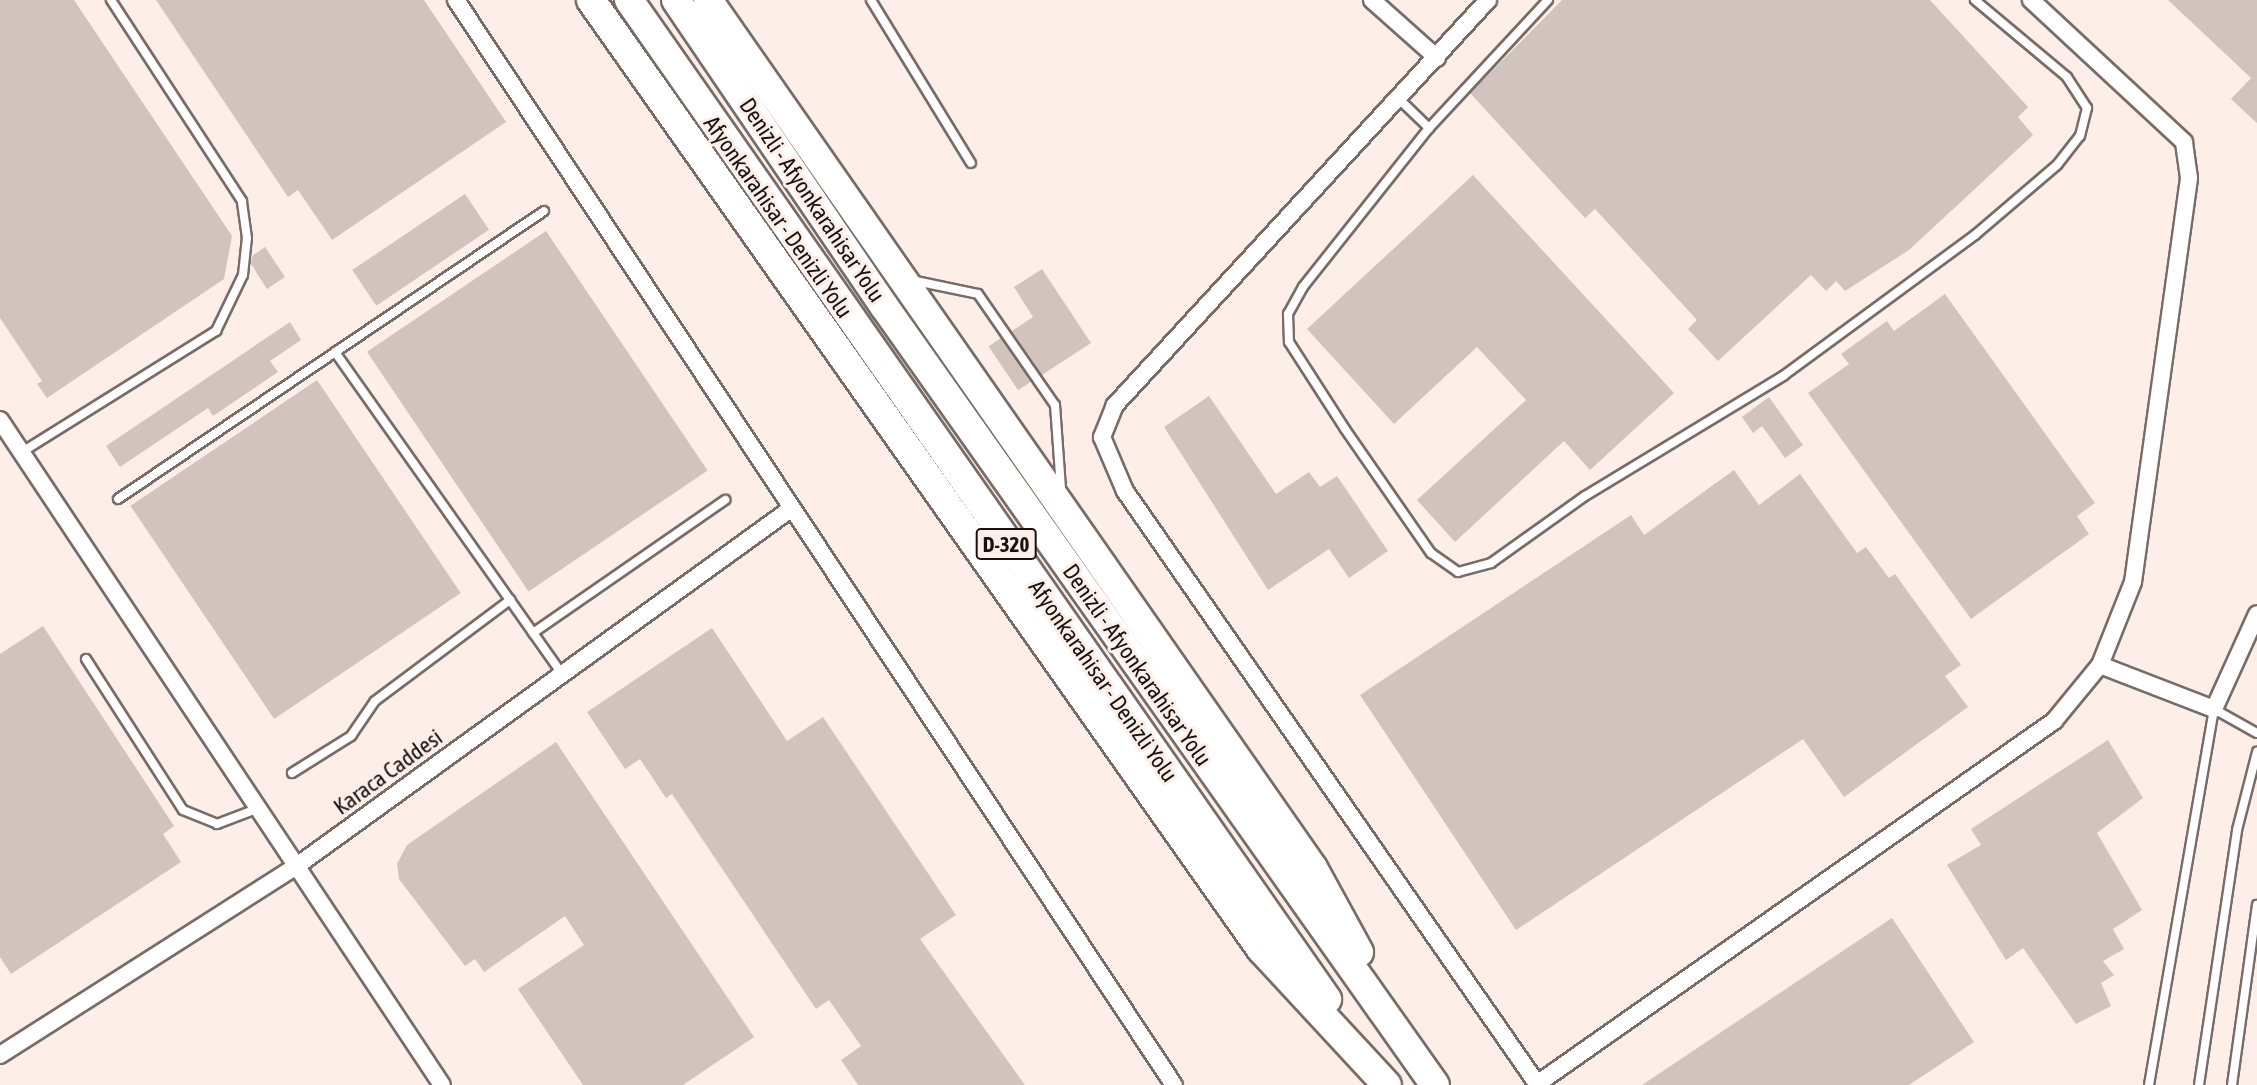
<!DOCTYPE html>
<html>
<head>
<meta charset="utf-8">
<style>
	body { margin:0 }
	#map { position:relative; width:2257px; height:1085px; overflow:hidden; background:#fdefe8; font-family:"Asap Condensed",sans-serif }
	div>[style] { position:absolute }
	.building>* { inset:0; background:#d2c4bd; transform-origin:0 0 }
	.roads { filter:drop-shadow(2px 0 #786c66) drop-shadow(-2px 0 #786c66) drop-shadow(0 2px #786c66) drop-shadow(0 -2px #786c66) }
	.lane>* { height:8px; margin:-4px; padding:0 4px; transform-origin:4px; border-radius:4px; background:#fff }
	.street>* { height:16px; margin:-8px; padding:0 8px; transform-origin:8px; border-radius:8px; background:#fff }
	.highway>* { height:28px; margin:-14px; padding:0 14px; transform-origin:14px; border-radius:14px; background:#fff }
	span { translate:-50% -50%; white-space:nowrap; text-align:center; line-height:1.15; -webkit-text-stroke:6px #fdefe8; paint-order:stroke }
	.shield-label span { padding:2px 5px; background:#fdefe8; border:2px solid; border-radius:5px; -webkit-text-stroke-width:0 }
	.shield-label { font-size:21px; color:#171210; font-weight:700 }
	.street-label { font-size:23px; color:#171210 }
</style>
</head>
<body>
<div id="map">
	<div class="building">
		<i style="clip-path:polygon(0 0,74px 0,232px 236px,224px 279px,47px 398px,37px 384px,42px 381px,0 318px)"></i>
		<i style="clip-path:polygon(156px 0,424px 0,506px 122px,332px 240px,298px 190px,288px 197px)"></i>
		<i style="clip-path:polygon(1562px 0,1930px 0,2028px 107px,2018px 117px,2033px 135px,1909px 250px,1845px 291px,1836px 281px,1826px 291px,1811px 275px,1718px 361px,1688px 329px,1697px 320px,1595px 209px,1585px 218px,1470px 93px)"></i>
		<i style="clip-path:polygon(2168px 0,2257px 0,2257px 123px,2231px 99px,2251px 78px)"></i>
		<i style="clip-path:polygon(1473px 175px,1674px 393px,1590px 470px,1564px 441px,1455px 542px,1417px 500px,1526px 400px,1477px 347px,1394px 424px,1307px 329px)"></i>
		<i style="left:465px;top:194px;width:43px;height:136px;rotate:56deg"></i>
		<i style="left:546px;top:231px;width:289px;height:216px;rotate:56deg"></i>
		<i style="clip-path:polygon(265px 247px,285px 277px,267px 289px,251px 264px,252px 256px)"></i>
		<i style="clip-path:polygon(1042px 269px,1091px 343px,1042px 375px,1012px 331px,1033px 317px,1014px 287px)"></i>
		<i style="clip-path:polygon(1945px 294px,2095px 503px,2077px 516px,2089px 534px,1971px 619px,1808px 393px,1849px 364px,1841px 354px,1887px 321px,1894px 331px)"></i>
		<i style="clip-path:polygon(290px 322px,301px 340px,270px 361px,278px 372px,213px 416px,208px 408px,120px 467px,106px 446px)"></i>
		<i style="left:1001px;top:338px;width:53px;height:15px;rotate:56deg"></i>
		<i style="left:317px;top:380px;width:257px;height:225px;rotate:56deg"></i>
		<i style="clip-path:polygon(1209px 396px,1276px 494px,1309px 472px,1320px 487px,1337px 476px,1388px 551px,1349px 578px,1329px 549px,1268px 590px,1164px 427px)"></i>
		<i style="clip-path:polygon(1769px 397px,1803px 445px,1785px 458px,1762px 426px,1753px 433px,1742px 417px)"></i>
		<i style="clip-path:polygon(1734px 470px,1759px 505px,1800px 474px,1857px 553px,1866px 547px,1889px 578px,1895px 574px,1961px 665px,1945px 676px,1968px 707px,1844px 797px,1803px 739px,1516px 930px,1360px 695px,1631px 515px,1644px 535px)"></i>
		<i style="clip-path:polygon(43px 626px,174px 826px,163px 834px,181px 862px,11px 974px,0 957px,0 654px)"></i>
		<i style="clip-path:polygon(712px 628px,787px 741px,823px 717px,956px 915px,920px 939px,1025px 1085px,858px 1085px,841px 1060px,861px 1046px,829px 1000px,816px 1009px,672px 794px,666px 798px,640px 759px,625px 769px,587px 712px)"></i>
		<i style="clip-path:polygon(2108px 740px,2143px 798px,2097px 833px,2142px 910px,2113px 929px,2124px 949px,2103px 961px,2114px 975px,2101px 983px,2111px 1006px,2076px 1024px,2023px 948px,2006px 960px,1947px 865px,1981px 845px,1971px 829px)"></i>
		<i style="clip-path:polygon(556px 742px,754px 1037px,683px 1085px,583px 1085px,518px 989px,584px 945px,565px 916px,484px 972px,475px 959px,465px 966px,399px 879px,397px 864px,407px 845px)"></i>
		<i style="clip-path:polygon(1892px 918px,1974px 1042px,1909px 1085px,1642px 1085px)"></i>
	</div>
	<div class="roads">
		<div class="lane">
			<i style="left:871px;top:0;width:191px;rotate:58.5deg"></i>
			<i style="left:1548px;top:0;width:175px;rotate:132.9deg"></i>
			<i style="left:1429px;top:128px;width:203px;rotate:128.4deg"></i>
			<i style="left:1303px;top:287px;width:31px;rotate:119deg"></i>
			<i style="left:1288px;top:314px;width:28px;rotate:88deg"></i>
			<i style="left:1289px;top:342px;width:103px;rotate:57.2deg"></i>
			<i style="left:1345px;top:429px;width:151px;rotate:55.3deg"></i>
			<i style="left:1431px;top:553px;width:33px;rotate:35deg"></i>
			<i style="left:1458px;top:572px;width:34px;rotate:-15deg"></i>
			<i style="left:1491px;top:563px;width:115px;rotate:-35.5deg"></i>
			<i style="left:1585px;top:496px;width:232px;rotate:-31.2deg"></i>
			<i style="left:1783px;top:376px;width:238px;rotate:-36.3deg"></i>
			<i style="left:1975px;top:235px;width:108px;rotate:-40.5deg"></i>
			<i style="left:2057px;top:165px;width:37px;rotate:-52deg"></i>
			<i style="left:2080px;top:136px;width:29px;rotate:-76deg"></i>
			<i style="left:2087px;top:108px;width:37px;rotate:-123deg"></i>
			<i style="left:2067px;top:77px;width:120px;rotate:-140.1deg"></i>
			<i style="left:1399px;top:99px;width:42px;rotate:44deg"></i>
			<i style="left:911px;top:280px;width:68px;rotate:11.8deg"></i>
			<i style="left:978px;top:294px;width:135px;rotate:55.3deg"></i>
			<i style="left:1055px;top:405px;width:84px;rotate:85.9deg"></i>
			<i style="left:335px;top:352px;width:394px;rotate:54.8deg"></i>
			<i style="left:22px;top:452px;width:229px;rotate:-32deg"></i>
			<i style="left:216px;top:331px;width:62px;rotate:-64.3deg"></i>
			<i style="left:243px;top:275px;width:37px;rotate:-84deg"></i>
			<i style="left:247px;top:238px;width:37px;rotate:-98deg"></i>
			<i style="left:242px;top:201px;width:240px;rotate:-123.1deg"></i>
			<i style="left:118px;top:499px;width:514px;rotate:-34.06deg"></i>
			<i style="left:533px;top:633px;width:234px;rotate:-34.7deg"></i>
			<i style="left:86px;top:659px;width:179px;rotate:57.3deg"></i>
			<i style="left:183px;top:810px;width:37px;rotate:22deg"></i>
			<i style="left:217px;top:824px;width:45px;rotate:-20.9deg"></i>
			<i style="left:292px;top:773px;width:70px;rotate:-32.1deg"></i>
			<i style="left:351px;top:736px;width:42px;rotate:-55.6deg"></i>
			<i style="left:375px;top:701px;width:169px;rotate:-36.8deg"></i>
			<i style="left:2149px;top:1085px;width:382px;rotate:-80.2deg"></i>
			<i style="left:2214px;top:709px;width:49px;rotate:29.2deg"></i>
			<i style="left:2199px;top:1085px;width:258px;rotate:-81.5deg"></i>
			<i style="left:2237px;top:830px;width:81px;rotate:-75.6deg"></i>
			<i style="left:2232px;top:1085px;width:182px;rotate:-82.1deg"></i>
		</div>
		<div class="street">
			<i style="left:456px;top:0;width:1301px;rotate:56.51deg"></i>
			<i style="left:1372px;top:0;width:87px;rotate:41.7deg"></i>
			<i style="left:1488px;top:0;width:551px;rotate:132.64deg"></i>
			<i style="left:1115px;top:405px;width:35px;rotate:112deg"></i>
			<i style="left:1102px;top:437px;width:59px;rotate:66.9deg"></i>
			<i style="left:1125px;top:491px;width:723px;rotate:55.19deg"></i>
			<i style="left:0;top:420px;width:798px;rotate:56.39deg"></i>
			<i style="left:2100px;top:665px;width:122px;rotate:21.1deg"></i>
			<i style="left:2214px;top:709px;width:104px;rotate:-65.6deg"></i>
			<i style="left:0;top:1055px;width:353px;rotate:-32.5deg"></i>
			<i style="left:298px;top:865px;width:609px;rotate:-35.85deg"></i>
			<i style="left:1537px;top:1084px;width:632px;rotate:-35.07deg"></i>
			<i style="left:2054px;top:721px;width:72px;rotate:-50.6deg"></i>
			<i style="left:2100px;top:665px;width:89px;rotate:-68.3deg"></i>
			<i style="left:2133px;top:582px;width:408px;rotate:-82.1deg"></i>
			<i style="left:2189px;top:178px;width:36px;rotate:-98deg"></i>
			<i style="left:2184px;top:142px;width:209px;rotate:-137.1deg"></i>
		</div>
		<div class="highway">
			<i style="left:591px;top:0;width:1162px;rotate:54.78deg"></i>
			<i style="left:1261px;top:949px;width:185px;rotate:47.2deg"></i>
			<i style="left:629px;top:0;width:1219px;rotate:55.06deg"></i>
			<i style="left:676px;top:0;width:370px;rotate:55.8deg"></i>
			<i style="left:884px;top:306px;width:954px;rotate:54.73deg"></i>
			<i style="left:708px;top:0;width:1058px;rotate:55.12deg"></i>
			<i style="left:1313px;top:868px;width:96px;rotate:61.3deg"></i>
		</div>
	</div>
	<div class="shield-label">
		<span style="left:1006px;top:544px">D-320</span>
	</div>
	<div class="street-label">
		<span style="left:812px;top:200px;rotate:56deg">Denizli - Afyonkarahisar Yolu</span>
		<span style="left:778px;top:217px;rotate:55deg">Afyonkarahisar - Denizli Yolu</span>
		<span style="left:1137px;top:665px;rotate:55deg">Denizli - Afyonkarahisar Yolu</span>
		<span style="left:1103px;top:681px;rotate:55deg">Afyonkarahisar - Denizli Yolu</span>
		<span style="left:388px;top:772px;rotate:-36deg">Karaca Caddesi</span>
	</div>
</div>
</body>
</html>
